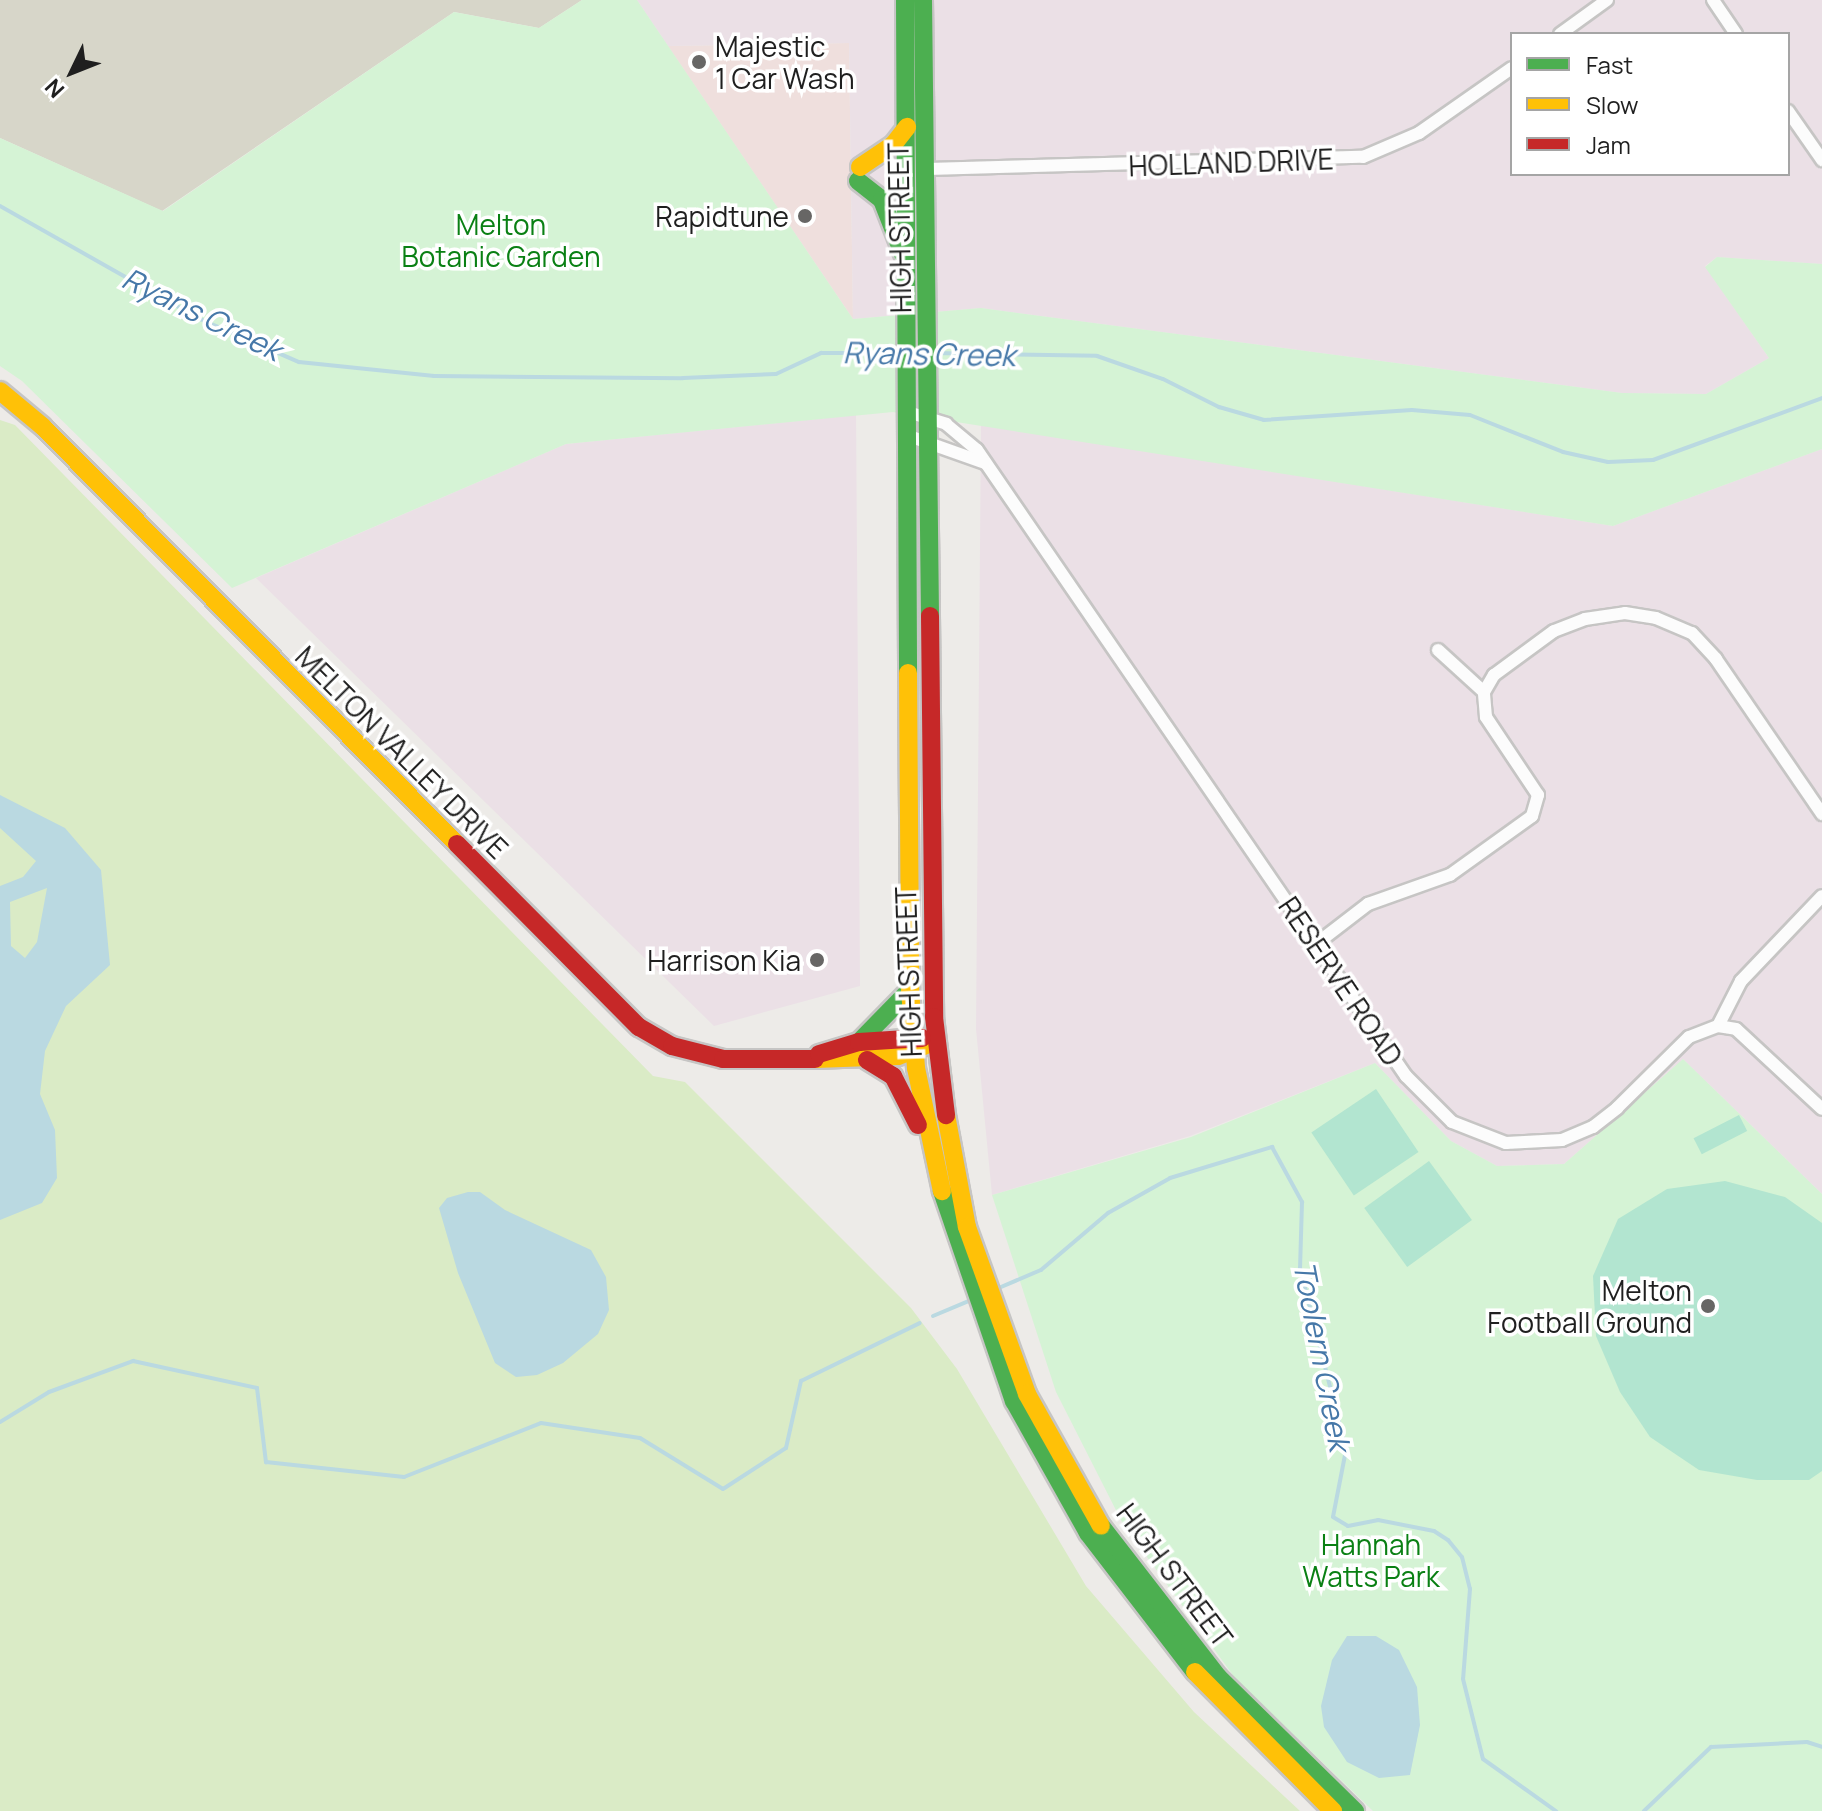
<!DOCTYPE html>
<html>
<head>
<meta charset="utf-8">
<style>
	body { margin:0 }
	#map { position:relative; width:1822px; height:1811px; overflow:hidden; background:#edebe8; font-family:Manrope,sans-serif }
	div>[style] { position:absolute }
	.commercial>* { inset:0; background:#efdfdd }
	.industrial>* { inset:0; background:#ebe0e6 }
	.construction>* { inset:0; background:#d7d6c9 }
	.grass>* { inset:0; background:#daebc6 }
	.park>* { inset:0; background:#d5f3d5 }
	.pitch>* { inset:0; background:#b2e5d0; transform-origin:0 0 }
	.water>* { inset:0; background:#bad9e1 }
	.stream>* { height:4px; margin:-2px; padding:0 2px; transform-origin:2px; border-radius:2px; background:#bad9e1 }
	.roads { filter:drop-shadow(2px 0 #c6c5c4) drop-shadow(-2px 0 #c6c5c4) drop-shadow(0 2px #c6c5c4) drop-shadow(0 -2px #c6c5c4) }
	.street>* { height:12px; margin:-6px; padding:0 6px; transform-origin:6px; border-radius:6px; background:#fcfcfc }
	.fast>* { height:18px; margin:-9px; padding:0 9px; transform-origin:9px; border-radius:9px; background:#4caf50 }
	.slow>* { height:18px; margin:-9px; padding:0 9px; transform-origin:9px; border-radius:9px; background:#ffc107 }
	.jam>* { height:18px; margin:-9px; padding:0 9px; transform-origin:9px; border-radius:9px; background:#c62828 }
	.dots>* { width:22px; height:22px; translate:-50% -50%; box-sizing:border-box; border:4px solid #fff; border-radius:50% }
	span { translate:-50% -50%; white-space:nowrap; text-align:center; line-height:1.15; -webkit-text-stroke:7px #fff; paint-order:stroke }
	.poi-label { font-size:28px; color:#1f1f1f }
	.left { translate:0 -50%; text-align:left }
	.right { translate:-100% -50%; text-align:right }
	.street-label { font-size:28px; color:#1f1f1f }
	.park-label { font-size:28px; color:#0a8014 }
	.water-label { font-size:30px; color:#4678a8; font-style:italic }
	.legend { position:absolute; left:1510px; top:32px; width:280px; height:144px; box-sizing:border-box; background:#fff; border:2px solid #a5a5a5; margin:0; padding:10px 14px; list-style:none; font-size:24px; color:#1f1f1f }
	.legend li { display:flex; align-items:center; gap:16px; height:40px }
	.legend b { width:40px; border:2px solid #a5a5a5 }
	.north { position:absolute; left:32px; top:32px; width:80px; height:80px; -webkit-text-stroke:6px #fff; paint-order:stroke; rotate:227deg; font-size:22px; font-weight:700; line-height:32px; text-align:center; color:#1f1f1f }
	.north::after { content:''; display:block; margin:auto; width:28px; height:36px; background:#1f1f1f; clip-path:polygon(50% 0,100% 100%,50% 72%,0 100%) }
</style>
</head>
<body>
<div id="map">
	<div class="commercial">
		<i style="clip-path:polygon(849px 43px,853px 319px,668px 46px)"></i>
	</div>
	<div class="industrial">
		<i style="clip-path:polygon(evenodd,637px 0,1822px 0,1822px 264px,1717px 257px,1705px 266px,1769px 358px,1706px 394px,1622px 393px,981px 308px,853px 319px,849px 43px,668px 46px,637px 0,1512px 34px,1788px 34px,1788px 174px,1512px 174px,1512px 34px)"></i>
		<i style="clip-path:polygon(856px 415px,860px 986px,714px 1026px,256px 578px,566px 444px)"></i>
		<i style="clip-path:polygon(981px 425px,1613px 526px,1822px 449px,1822px 1194px,1683px 1059px,1564px 1164px,1497px 1166px,1451px 1141px,1375px 1063px,1190px 1136px,992px 1195px,976px 1029px)"></i>
	</div>
	<div class="construction">
		<i style="clip-path:polygon(0 0,582px 0,539px 28px,454px 12px,162px 211px,0 138px)"></i>
	</div>
	<div class="grass">
		<i style="clip-path:polygon(0 420px,15px 425px,653px 1076px,685px 1082px,911px 1308px,957px 1369px,1086px 1586px,1194px 1712px,1300px 1811px,0 1811px)"></i>
	</div>
	<div class="park">
		<i style="clip-path:polygon(582px 0,637px 0,853px 319px,981px 308px,1622px 393px,1706px 394px,1769px 358px,1705px 267px,1717px 257px,1822px 264px,1822px 449px,1613px 526px,893px 412px,566px 444px,232px 588px,22px 381px,0 366px,0 138px,163px 211px,454px 12px,539px 28px)"></i>
		<i style="clip-path:polygon(1683px 1059px,1822px 1194px,1822px 1811px,1373px 1811px,1235px 1678px,1123px 1524px,1056px 1392px,992px 1195px,1191px 1137px,1375px 1063px,1451px 1141px,1497px 1166px,1564px 1164px)"></i>
	</div>
	<div class="pitch">
		<i style="left:1376px;top:1089px;width:76px;height:78px;rotate:56deg"></i>
		<i style="left:1739px;top:1115px;width:18px;height:51px;rotate:63deg"></i>
		<i style="left:1429px;top:1161px;width:73px;height:80px;rotate:54deg"></i>
		<i style="clip-path:polygon(1725px 1181px,1785px 1197px,1822px 1223px,1822px 1471px,1809px 1480px,1757px 1480px,1699px 1470px,1650px 1437px,1620px 1392px,1596px 1336px,1593px 1276px,1618px 1219px,1667px 1189px)"></i>
	</div>
	<div class="water">
		<i style="clip-path:polygon(evenodd,0 795px,65px 828px,101px 870px,110px 965px,66px 1006px,45px 1051px,40px 1094px,55px 1130px,57px 1178px,42px 1203px,0 1220px,0 886px,23px 877px,36px 861px,0 828px,0 795px,47px 888px,37px 942px,25px 958px,11px 946px,10px 902px,47px 888px)"></i>
		<i style="clip-path:polygon(468px 1192px,480px 1192px,505px 1210px,591px 1250px,606px 1277px,609px 1310px,598px 1334px,563px 1363px,537px 1375px,516px 1377px,495px 1363px,458px 1273px,439px 1208px,447px 1198px)"></i>
		<i style="clip-path:polygon(1347px 1636px,1376px 1636px,1399px 1650px,1417px 1687px,1420px 1725px,1410px 1775px,1379px 1778px,1347px 1762px,1324px 1727px,1321px 1706px,1332px 1660px)"></i>
	</div>
	<div class="stream">
		<i style="left:0;top:206px;width:230px;rotate:29.5deg"></i>
		<i style="left:200px;top:319px;width:108px;rotate:23.5deg"></i>
		<i style="left:299px;top:362px;width:136px;rotate:5.9deg"></i>
		<i style="left:434px;top:376px;width:249px;rotate:0.5deg"></i>
		<i style="left:683px;top:378px;width:93px;rotate:-2.5deg"></i>
		<i style="left:776px;top:374px;width:50px;rotate:-25deg"></i>
		<i style="left:821px;top:353px;width:80px"></i>
		<i style="left:933px;top:353px;width:164px;rotate:1deg"></i>
		<i style="left:1097px;top:356px;width:70px;rotate:19.2deg"></i>
		<i style="left:1163px;top:379px;width:63px;rotate:26.6deg"></i>
		<i style="left:1219px;top:407px;width:47px;rotate:16.1deg"></i>
		<i style="left:1264px;top:420px;width:148px;rotate:-3.9deg"></i>
		<i style="left:1412px;top:410px;width:58px;rotate:4.9deg"></i>
		<i style="left:1470px;top:415px;width:100px;rotate:21.7deg"></i>
		<i style="left:1563px;top:452px;width:46px;rotate:12.5deg"></i>
		<i style="left:1608px;top:462px;width:45px;rotate:-2.5deg"></i>
		<i style="left:1653px;top:460px;width:180px;rotate:-20.1deg"></i>
		<i style="left:994px;top:1290px;width:51px;rotate:-23.1deg"></i>
		<i style="left:1041px;top:1270px;width:88px;rotate:-40.4deg"></i>
		<i style="left:1108px;top:1213px;width:71px;rotate:-29.4deg"></i>
		<i style="left:1170px;top:1178px;width:107px;rotate:-16.9deg"></i>
		<i style="left:1272px;top:1147px;width:63px;rotate:61.4deg"></i>
		<i style="left:1302px;top:1202px;width:66px;rotate:91.7deg"></i>
		<i style="left:1300px;top:1268px;width:188px;rotate:75.8deg"></i>
		<i style="left:1346px;top:1450px;width:68px;rotate:101deg"></i>
		<i style="left:1333px;top:1517px;width:17px;rotate:31deg"></i>
		<i style="left:1348px;top:1526px;width:31px;rotate:-11deg"></i>
		<i style="left:1378px;top:1520px;width:57px;rotate:11.1deg"></i>
		<i style="left:1434px;top:1531px;width:17px;rotate:33deg"></i>
		<i style="left:1448px;top:1540px;width:22px;rotate:51deg"></i>
		<i style="left:1462px;top:1557px;width:33px;rotate:76deg"></i>
		<i style="left:1470px;top:1589px;width:90px;rotate:94.4deg"></i>
		<i style="left:1463px;top:1679px;width:82px;rotate:76deg"></i>
		<i style="left:1483px;top:1759px;width:90px;rotate:35.5deg"></i>
		<i style="left:933px;top:1316px;width:41px;rotate:-22.8deg"></i>
		<i style="left:0;top:1422px;width:57px;rotate:-31.5deg"></i>
		<i style="left:49px;top:1392px;width:90px;rotate:-20.3deg"></i>
		<i style="left:133px;top:1361px;width:127px;rotate:12.3deg"></i>
		<i style="left:257px;top:1388px;width:75px;rotate:83.1deg"></i>
		<i style="left:266px;top:1462px;width:139px;rotate:6.2deg"></i>
		<i style="left:404px;top:1477px;width:147px;rotate:-21.5deg"></i>
		<i style="left:541px;top:1423px;width:100px;rotate:8.6deg"></i>
		<i style="left:640px;top:1438px;width:97px;rotate:31.6deg"></i>
		<i style="left:723px;top:1489px;width:75px;rotate:-33.1deg"></i>
		<i style="left:786px;top:1448px;width:69px;rotate:-77.4deg"></i>
		<i style="left:801px;top:1381px;width:132px;rotate:-26deg"></i>
		<i style="left:1644px;top:1811px;width:93px;rotate:-43.7deg"></i>
		<i style="left:1711px;top:1747px;width:96px;rotate:-3deg"></i>
		<i style="left:1807px;top:1742px;width:16px;rotate:18deg"></i>
	</div>
	<div class="roads">
		<div class="street">
			<i style="left:1713px;top:0;width:41px;rotate:55.9deg"></i>
			<i style="left:1560px;top:34px;width:58px;rotate:-35.9deg"></i>
			<i style="left:1788px;top:111px;width:60px;rotate:55.2deg"></i>
			<i style="left:925px;top:169px;width:438px;rotate:-1.6deg"></i>
			<i style="left:1363px;top:157px;width:61px;rotate:-23.2deg"></i>
			<i style="left:1419px;top:133px;width:113px;rotate:-35deg"></i>
			<i style="left:911px;top:413px;width:37px;rotate:17deg"></i>
			<i style="left:946px;top:424px;width:40px;rotate:40deg"></i>
			<i style="left:977px;top:450px;width:759px;rotate:55.58deg"></i>
			<i style="left:1406px;top:1076px;width:65px;rotate:45deg"></i>
			<i style="left:1452px;top:1122px;width:58px;rotate:21.3deg"></i>
			<i style="left:1506px;top:1143px;width:56px;rotate:-3.1deg"></i>
			<i style="left:1562px;top:1140px;width:34px;rotate:-23deg"></i>
			<i style="left:1593px;top:1127px;width:31px;rotate:-38deg"></i>
			<i style="left:1617px;top:1108px;width:101px;rotate:-44.6deg"></i>
			<i style="left:1689px;top:1037px;width:31px;rotate:-21deg"></i>
			<i style="left:1718px;top:1026px;width:18px;rotate:9deg"></i>
			<i style="left:1736px;top:1029px;width:117px;rotate:42.9deg"></i>
			<i style="left:909px;top:436px;width:81px;rotate:19.6deg"></i>
			<i style="left:1438px;top:650px;width:62px;rotate:42.4deg"></i>
			<i style="left:1316px;top:944px;width:66px;rotate:-37.6deg"></i>
			<i style="left:1368px;top:904px;width:87px;rotate:-19.5deg"></i>
			<i style="left:1450px;top:875px;width:101px;rotate:-35.7deg"></i>
			<i style="left:1532px;top:816px;width:22px;rotate:-74deg"></i>
			<i style="left:1538px;top:795px;width:94px;rotate:-123.7deg"></i>
			<i style="left:1486px;top:717px;width:25px;rotate:-95deg"></i>
			<i style="left:1484px;top:692px;width:20px;rotate:-60deg"></i>
			<i style="left:1494px;top:675px;width:74px;rotate:-36.3deg"></i>
			<i style="left:1554px;top:631px;width:33px;rotate:-21deg"></i>
			<i style="left:1585px;top:619px;width:40px;rotate:-8.5deg"></i>
			<i style="left:1625px;top:613px;width:31px;rotate:9deg"></i>
			<i style="left:1656px;top:618px;width:39px;rotate:23deg"></i>
			<i style="left:1692px;top:633px;width:35px;rotate:47deg"></i>
			<i style="left:1716px;top:659px;width:188px;rotate:55.6deg"></i>
			<i style="left:1718px;top:1026px;width:51px;rotate:-62.9deg"></i>
			<i style="left:1741px;top:981px;width:117px;rotate:-46.4deg"></i>
		</div>
		<div class="fast">
			<i style="left:905px;top:0;width:673px;rotate:89.74deg"></i>
			<i style="left:923px;top:0;width:616px;rotate:89.35deg"></i>
			<i style="left:858px;top:181px;width:31px;rotate:38deg"></i>
			<i style="left:882px;top:200px;width:58px;rotate:68.7deg"></i>
			<i style="left:861px;top:1040px;width:70px;rotate:-45.6deg"></i>
			<i style="left:942px;top:1191px;width:222px;rotate:71.1deg"></i>
			<i style="left:1014px;top:1401px;width:151px;rotate:60.7deg"></i>
			<i style="left:1088px;top:1533px;width:175px;rotate:52.4deg"></i>
			<i style="left:1101px;top:1526px;width:191px;rotate:52.2deg"></i>
			<i style="left:1218px;top:1677px;width:192px;rotate:44.4deg"></i>
		</div>
		<div class="slow">
			<i style="left:860px;top:167px;width:40px;rotate:-34deg"></i>
			<i style="left:893px;top:145px;width:23px;rotate:-52deg"></i>
			<i style="left:0;top:391px;width:55px;rotate:39.8deg"></i>
			<i style="left:42px;top:426px;width:589px;rotate:45.21deg"></i>
			<i style="left:908px;top:673px;width:317px;rotate:89.6deg"></i>
			<i style="left:910px;top:990px;width:78px;rotate:85.6deg"></i>
			<i style="left:916px;top:1068px;width:126px;rotate:78.1deg"></i>
			<i style="left:815px;top:1059px;width:83px;rotate:-2.1deg"></i>
			<i style="left:898px;top:1056px;width:28px;rotate:-21deg"></i>
			<i style="left:946px;top:1115px;width:114px;rotate:79.4deg"></i>
			<i style="left:967px;top:1227px;width:177px;rotate:70.2deg"></i>
			<i style="left:1027px;top:1394px;width:151px;rotate:60.7deg"></i>
			<i style="left:1195px;top:1672px;width:196px;rotate:45.2deg"></i>
		</div>
		<div class="jam">
			<i style="left:930px;top:616px;width:401px;rotate:89.4deg"></i>
			<i style="left:934px;top:1017px;width:99px;rotate:83deg"></i>
			<i style="left:457px;top:844px;width:258px;rotate:45.2deg"></i>
			<i style="left:639px;top:1027px;width:38px;rotate:30deg"></i>
			<i style="left:672px;top:1046px;width:53px;rotate:14.3deg"></i>
			<i style="left:723px;top:1059px;width:92px"></i>
			<i style="left:819px;top:1054px;width:42px;rotate:-16.7deg"></i>
			<i style="left:859px;top:1042px;width:63px;rotate:-3.6deg"></i>
			<i style="left:867px;top:1060px;width:31px;rotate:32deg"></i>
			<i style="left:893px;top:1076px;width:55px;rotate:63deg"></i>
		</div>
	</div>
	<div class="dots">
		<i style="left:699px;top:62px;background:#676665"></i>
		<i style="left:805px;top:216px;background:#676665"></i>
		<i style="left:817px;top:960px;background:#676665"></i>
		<i style="left:1708px;top:1306px;background:#676665"></i>
	</div>
	<div class="poi-label">
		<span class="left" style="left:715px;top:62px">Majestic<br>1 Car Wash</span>
		<span class="right" style="left:789px;top:216px">Rapidtune</span>
		<span class="right" style="left:801px;top:960px">Harrison Kia</span>
		<span class="right" style="left:1692px;top:1306px">Melton<br>Football Ground</span>
	</div>
	<div class="street-label">
		<span style="left:1231px;top:162px;rotate:-2deg">HOLLAND DRIVE</span>
		<span style="left:899px;top:228px;rotate:-91deg">HIGH STREET</span>
		<span style="left:402px;top:752px;rotate:45deg">MELTON VALLEY DRIVE</span>
		<span style="left:908px;top:972px;rotate:-92deg">HIGH STREET</span>
		<span style="left:1341px;top:981px;rotate:56deg">RESERVE ROAD</span>
		<span style="left:1175px;top:1575px;rotate:53deg">HIGH STREET</span>
	</div>
	<div class="park-label">
		<span style="left:501px;top:240px">Melton<br>Botanic Garden</span>
		<span style="left:1371px;top:1560px">Hannah<br>Watts Park</span>
	</div>
	<div class="water-label">
		<span style="left:202px;top:314px;rotate:26deg">Ryans Creek</span>
		<span style="left:929px;top:354px;rotate:1deg">Ryans Creek</span>
		<span style="left:1322px;top:1356px;rotate:79deg">Toolern Creek</span>
	</div>
	<ul class="legend">
	<li><b style="height:10px;background:#4caf50"></b>Fast</li>
	<li><b style="height:10px;background:#ffc107"></b>Slow</li>
	<li><b style="height:10px;background:#c62828"></b>Jam</li>
	</ul>
	<div class="north">N</div>
</div>
</body>
</html>
